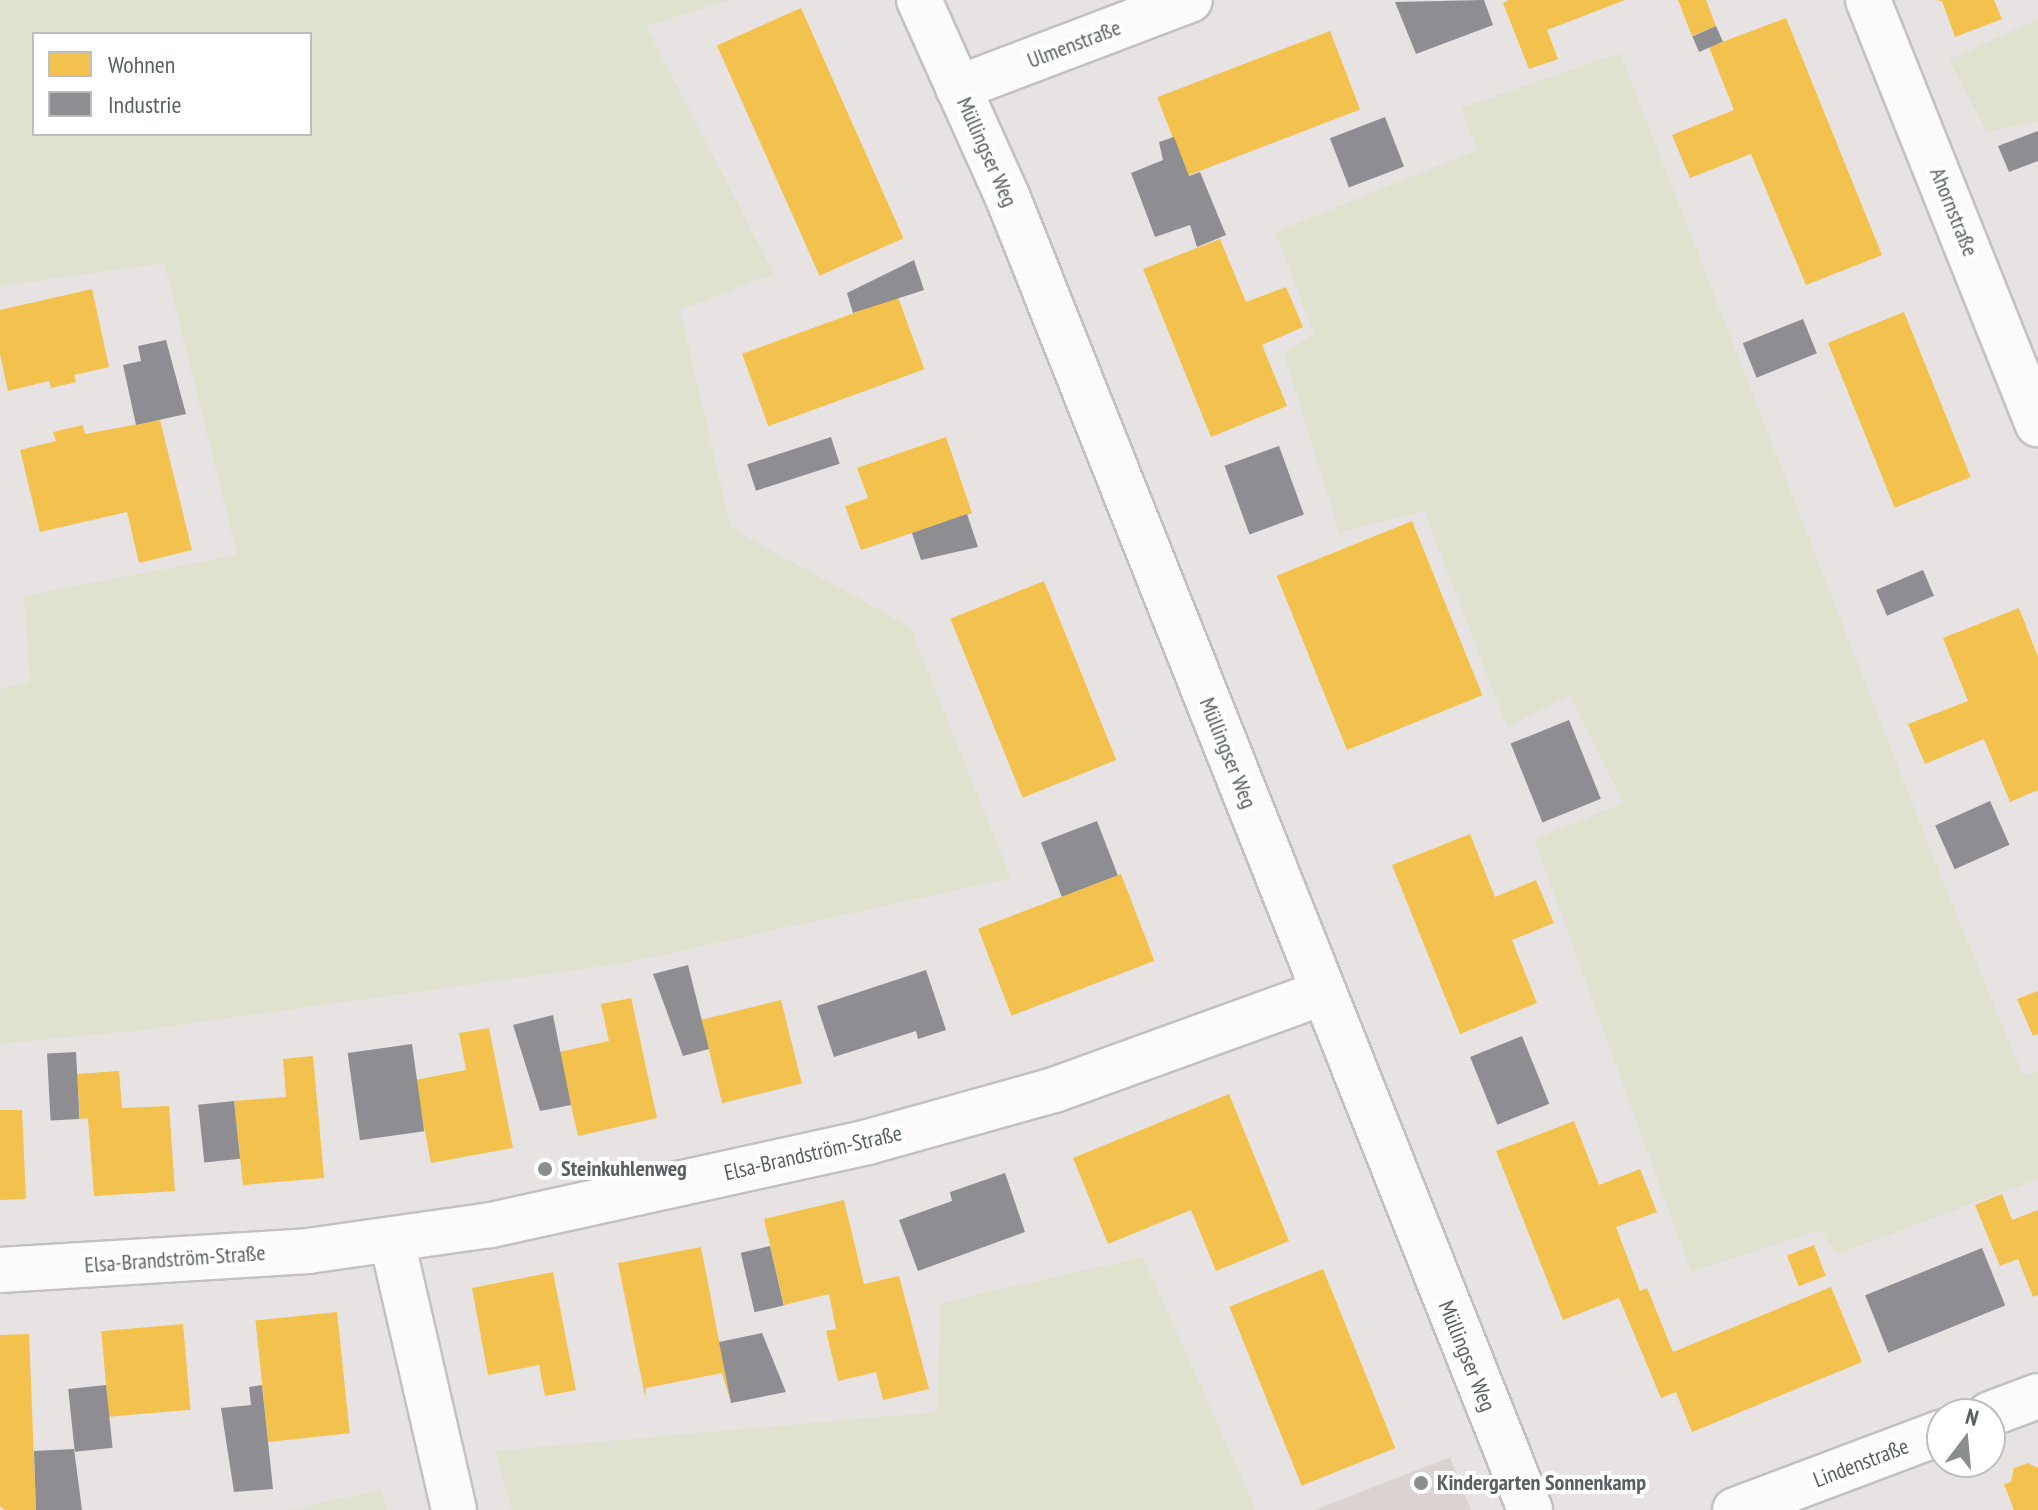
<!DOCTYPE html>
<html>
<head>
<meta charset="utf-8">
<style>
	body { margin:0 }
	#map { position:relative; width:2038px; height:1510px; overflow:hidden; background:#e8e3e3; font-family:"PT Sans Narrow",sans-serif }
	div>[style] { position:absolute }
	.education>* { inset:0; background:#dad3d2 }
	.green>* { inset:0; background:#dee2ce }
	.homes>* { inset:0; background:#f2c14e; transform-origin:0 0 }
	.industry>* { inset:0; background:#8d8d92; transform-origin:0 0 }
	.roads { filter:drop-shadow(2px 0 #c1c1c1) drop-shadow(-2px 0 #c1c1c1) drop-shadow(0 2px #c1c1c1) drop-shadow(0 -2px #c1c1c1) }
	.minor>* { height:44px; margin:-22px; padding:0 22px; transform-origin:22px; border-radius:22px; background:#fcfbfb }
	.dots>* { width:22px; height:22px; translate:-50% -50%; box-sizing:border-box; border:4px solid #fff; border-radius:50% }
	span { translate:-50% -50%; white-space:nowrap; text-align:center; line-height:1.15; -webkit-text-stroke:8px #fff; paint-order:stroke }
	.street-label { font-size:22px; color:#596060 }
	.poi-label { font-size:22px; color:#596060; font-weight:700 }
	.left { translate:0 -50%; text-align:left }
	.legend { position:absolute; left:32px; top:32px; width:280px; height:104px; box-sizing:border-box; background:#fff; border:2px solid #bdbfbf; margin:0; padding:10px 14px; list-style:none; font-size:24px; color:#596060 }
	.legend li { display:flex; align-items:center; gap:16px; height:40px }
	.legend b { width:40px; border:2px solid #bdbfbf }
	.north { position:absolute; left:1926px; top:1398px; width:80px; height:80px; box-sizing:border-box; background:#fff; border:2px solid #bdbfbf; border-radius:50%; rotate:16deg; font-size:22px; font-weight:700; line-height:32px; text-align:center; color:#596060 }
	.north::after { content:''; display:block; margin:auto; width:28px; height:36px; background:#8b8e8e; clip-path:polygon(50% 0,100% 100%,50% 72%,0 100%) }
</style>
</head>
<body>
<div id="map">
	<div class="education">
		<i style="clip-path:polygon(1450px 1457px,1471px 1510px,1315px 1510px)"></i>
	</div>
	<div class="green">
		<i style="clip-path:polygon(evenodd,0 0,730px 0,646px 26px,774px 274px,680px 310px,731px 528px,910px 627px,1011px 878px,625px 963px,134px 1031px,0 1044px,0 690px,30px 681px,24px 596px,237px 555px,164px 263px,0 286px,0 0,310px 34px,310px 134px,34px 134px,34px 34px,310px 34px)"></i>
		<i style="clip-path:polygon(2038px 19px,2038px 121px,1987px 132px,1949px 60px)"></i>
		<i style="clip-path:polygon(1620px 53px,1943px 882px,2023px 1075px,2038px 1071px,2038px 1179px,1837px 1254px,1820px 1230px,1691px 1272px,1534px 839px,1623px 803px,1570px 695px,1507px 727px,1424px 511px,1339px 532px,1284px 354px,1314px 334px,1275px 232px,1477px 150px,1461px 108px)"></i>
		<i style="clip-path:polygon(1143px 1257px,1256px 1510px,512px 1510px,495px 1451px,937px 1412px,940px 1303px)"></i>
		<i style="clip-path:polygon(382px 1490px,386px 1510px,286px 1510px)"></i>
	</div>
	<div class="homes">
		<i style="clip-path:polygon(1509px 0,1625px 0,1547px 30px,1558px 59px,1529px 69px,1503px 3px)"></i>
		<i style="clip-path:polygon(1678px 0,1706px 0,1716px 26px,1692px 36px)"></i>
		<i style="clip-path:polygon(1935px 0,1994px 0,2002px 19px,1955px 37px,1942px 1px)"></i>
		<i style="left:801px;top:8px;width:252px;height:92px;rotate:66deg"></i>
		<i style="clip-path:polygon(1786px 18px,1882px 255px,1806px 285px,1751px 154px,1690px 178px,1672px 135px,1734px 110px,1709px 47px)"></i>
		<i style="left:1330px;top:31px;width:84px;height:185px;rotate:69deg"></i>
		<i style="clip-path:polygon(1220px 239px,1246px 302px,1286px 287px,1303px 327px,1262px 345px,1287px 406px,1211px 437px,1143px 269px)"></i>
		<i style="clip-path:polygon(92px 289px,109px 367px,74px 375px,76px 382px,51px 388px,49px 381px,8px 391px,0 354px,0 310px)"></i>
		<i style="left:898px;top:297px;width:77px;height:166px;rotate:70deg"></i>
		<i style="left:1904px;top:312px;width:178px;height:82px;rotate:68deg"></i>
		<i style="clip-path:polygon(160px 420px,192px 550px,139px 563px,127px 512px,40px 532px,20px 450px,56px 441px,53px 432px,83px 425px,85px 434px)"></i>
		<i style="clip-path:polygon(946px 437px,972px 513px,861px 550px,845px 506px,868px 498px,857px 468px)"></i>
		<i style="left:1412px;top:521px;width:188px;height:146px;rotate:68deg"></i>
		<i style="left:1044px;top:581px;width:193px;height:101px;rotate:68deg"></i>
		<i style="clip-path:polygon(2019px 608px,2038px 657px,2038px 790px,2010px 802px,1984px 739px,1925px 764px,1908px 724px,1968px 701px,1943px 638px)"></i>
		<i style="clip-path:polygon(1470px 834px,1495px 897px,1536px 880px,1554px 923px,1512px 940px,1537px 1003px,1460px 1034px,1392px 865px)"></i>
		<i style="left:1121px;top:874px;width:93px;height:153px;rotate:69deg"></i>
		<i style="clip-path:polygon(2038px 991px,2038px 1034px,2033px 1036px,2017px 999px)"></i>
		<i style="clip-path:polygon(631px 998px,657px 1118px,578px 1136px,559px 1052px,609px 1041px,601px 1004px)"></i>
		<i style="left:781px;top:1000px;width:86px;height:82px;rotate:76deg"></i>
		<i style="clip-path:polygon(489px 1028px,513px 1148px,431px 1163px,415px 1080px,466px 1070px,459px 1033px)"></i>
		<i style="clip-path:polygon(313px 1056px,324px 1178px,243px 1185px,234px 1101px,286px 1097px,283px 1059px)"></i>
		<i style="clip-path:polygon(119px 1071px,122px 1108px,169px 1106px,175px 1191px,94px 1196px,88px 1118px,80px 1119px,77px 1074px)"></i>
		<i style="clip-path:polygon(1229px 1094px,1289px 1241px,1216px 1271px,1191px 1210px,1108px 1244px,1073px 1158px)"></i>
		<i style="clip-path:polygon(0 1110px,22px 1110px,26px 1199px,0 1200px)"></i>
		<i style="clip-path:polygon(1574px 1121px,1599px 1185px,1640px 1169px,1657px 1212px,1616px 1227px,1640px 1291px,1647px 1288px,1673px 1352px,1831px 1287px,1862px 1362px,1692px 1432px,1676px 1392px,1661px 1398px,1619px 1298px,1563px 1320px,1496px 1151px)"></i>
		<i style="clip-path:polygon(2002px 1194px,2012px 1220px,2038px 1210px,2038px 1295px,2033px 1297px,2018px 1259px,2000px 1266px,1975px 1205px)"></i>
		<i style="clip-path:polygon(844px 1200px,864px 1284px,899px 1276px,929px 1389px,883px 1400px,876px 1372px,838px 1381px,826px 1331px,836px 1329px,829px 1294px,784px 1305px,764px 1219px)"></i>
		<i style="left:1814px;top:1245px;width:33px;height:29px;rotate:69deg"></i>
		<i style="clip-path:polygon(701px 1247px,731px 1403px,722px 1373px,646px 1388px,645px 1396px,618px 1263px)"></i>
		<i style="left:1323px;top:1269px;width:193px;height:101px;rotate:68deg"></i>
		<i style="clip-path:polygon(553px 1272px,576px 1390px,545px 1396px,539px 1365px,488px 1375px,472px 1288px)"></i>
		<i style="left:337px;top:1312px;width:122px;height:82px;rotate:84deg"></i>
		<i style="left:183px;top:1324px;width:86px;height:82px;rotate:85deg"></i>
		<i style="clip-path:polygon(29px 1334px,36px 1510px,5px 1510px,0 1506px,0 1335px)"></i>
		<i style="clip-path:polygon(2028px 1463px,2038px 1468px,2038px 1510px,2014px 1510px,2004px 1484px,2011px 1482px,2014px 1468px)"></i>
	</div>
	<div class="industry">
		<i style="clip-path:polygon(1484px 0,1493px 25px,1416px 54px,1395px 2px)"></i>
		<i style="left:1716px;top:26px;width:17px;height:26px;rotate:66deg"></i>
		<i style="left:1385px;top:117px;width:53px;height:59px;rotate:69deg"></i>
		<i style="clip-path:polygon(2038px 131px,2038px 161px,2009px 172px,1998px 146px)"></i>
		<i style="clip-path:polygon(1174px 137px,1189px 176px,1200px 172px,1226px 235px,1197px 247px,1190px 225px,1155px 237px,1131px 173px,1163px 160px,1159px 142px)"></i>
		<i style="clip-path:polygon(914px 260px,924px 290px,853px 313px,847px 293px)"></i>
		<i style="left:1803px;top:319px;width:37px;height:65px;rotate:68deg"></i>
		<i style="clip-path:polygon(166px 340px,186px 414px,136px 425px,123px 365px,141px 361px,138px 346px)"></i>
		<i style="left:831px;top:437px;width:28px;height:88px;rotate:72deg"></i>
		<i style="left:1279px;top:446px;width:73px;height:58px;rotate:70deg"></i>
		<i style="clip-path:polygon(967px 514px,978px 547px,921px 560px,912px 533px)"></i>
		<i style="left:1923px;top:570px;width:28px;height:51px;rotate:67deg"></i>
		<i style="left:1569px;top:720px;width:85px;height:63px;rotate:68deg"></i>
		<i style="left:1990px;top:801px;width:48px;height:60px;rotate:66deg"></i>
		<i style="left:1097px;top:821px;width:58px;height:60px;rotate:69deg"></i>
		<i style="clip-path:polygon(688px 965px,709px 1049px,683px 1056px,653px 974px)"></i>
		<i style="clip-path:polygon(926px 970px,946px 1030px,918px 1039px,916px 1031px,834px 1057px,817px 1006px)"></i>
		<i style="clip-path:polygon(553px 1015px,571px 1105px,540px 1111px,513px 1025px)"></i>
		<i style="left:1522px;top:1036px;width:73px;height:56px;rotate:68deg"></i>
		<i style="left:412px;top:1044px;width:88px;height:65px;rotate:82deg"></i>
		<i style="left:76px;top:1052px;width:67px;height:29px;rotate:87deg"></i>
		<i style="left:234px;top:1101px;width:58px;height:36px;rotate:84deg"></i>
		<i style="clip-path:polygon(1005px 1173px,1025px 1232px,918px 1271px,899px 1220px,952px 1201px,950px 1192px)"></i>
		<i style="left:770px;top:1246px;width:61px;height:30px;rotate:77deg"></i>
		<i style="left:1982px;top:1248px;width:62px;height:126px;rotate:68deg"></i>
		<i style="clip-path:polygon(762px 1333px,786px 1392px,731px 1403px,719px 1342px)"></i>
		<i style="left:106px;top:1385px;width:63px;height:38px;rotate:84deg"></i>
		<i style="clip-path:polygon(262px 1385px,273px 1489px,234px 1492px,221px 1408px,251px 1405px,249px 1387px)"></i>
		<i style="clip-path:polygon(74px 1449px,82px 1510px,36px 1510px,34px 1451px)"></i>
	</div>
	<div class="roads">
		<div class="minor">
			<i style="left:919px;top:0;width:217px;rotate:65.8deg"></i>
			<i style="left:1008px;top:198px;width:1412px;rotate:68.3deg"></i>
			<i style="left:1868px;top:0;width:457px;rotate:68.2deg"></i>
			<i style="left:958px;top:88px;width:248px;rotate:-20.8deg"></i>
			<i style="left:392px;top:1241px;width:276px;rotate:77deg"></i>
			<i style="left:0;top:1270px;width:309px;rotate:-3.5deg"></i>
			<i style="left:308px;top:1251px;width:185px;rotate:-8.1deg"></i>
			<i style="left:491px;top:1225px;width:386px;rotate:-12.4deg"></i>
			<i style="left:868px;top:1142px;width:193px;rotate:-15.6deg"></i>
			<i style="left:1054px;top:1090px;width:285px;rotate:-19.9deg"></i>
			<i style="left:1990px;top:1414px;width:51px;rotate:-20.6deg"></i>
			<i style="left:1735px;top:1510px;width:221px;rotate:-20.6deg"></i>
		</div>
	</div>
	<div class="dots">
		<i style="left:545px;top:1169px;background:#8b8e8e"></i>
		<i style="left:1421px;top:1483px;background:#8b8e8e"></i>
	</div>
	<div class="street-label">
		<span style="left:1074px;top:44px;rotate:-21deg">Ulmenstraße</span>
		<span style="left:987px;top:152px;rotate:66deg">Müllingser Weg</span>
		<span style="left:1954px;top:212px;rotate:68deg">Ahornstraße</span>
		<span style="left:1228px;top:753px;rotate:68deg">Müllingser Weg</span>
		<span style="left:813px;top:1153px;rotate:-13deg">Elsa-Brandström-Straße</span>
		<span style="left:175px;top:1259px;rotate:-4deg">Elsa-Brandström-Straße</span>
		<span style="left:1467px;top:1356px;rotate:68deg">Müllingser Weg</span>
		<span style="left:1861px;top:1463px;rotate:-21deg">Lindenstraße</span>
	</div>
	<div class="poi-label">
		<span class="left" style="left:561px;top:1169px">Steinkuhlenweg</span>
		<span class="left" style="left:1437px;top:1483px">Kindergarten Sonnenkamp</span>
	</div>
	<ul class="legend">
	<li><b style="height:22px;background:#f2c14e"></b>Wohnen</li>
	<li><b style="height:22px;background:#8d8d92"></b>Industrie</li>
	</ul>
	<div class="north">N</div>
</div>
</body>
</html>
